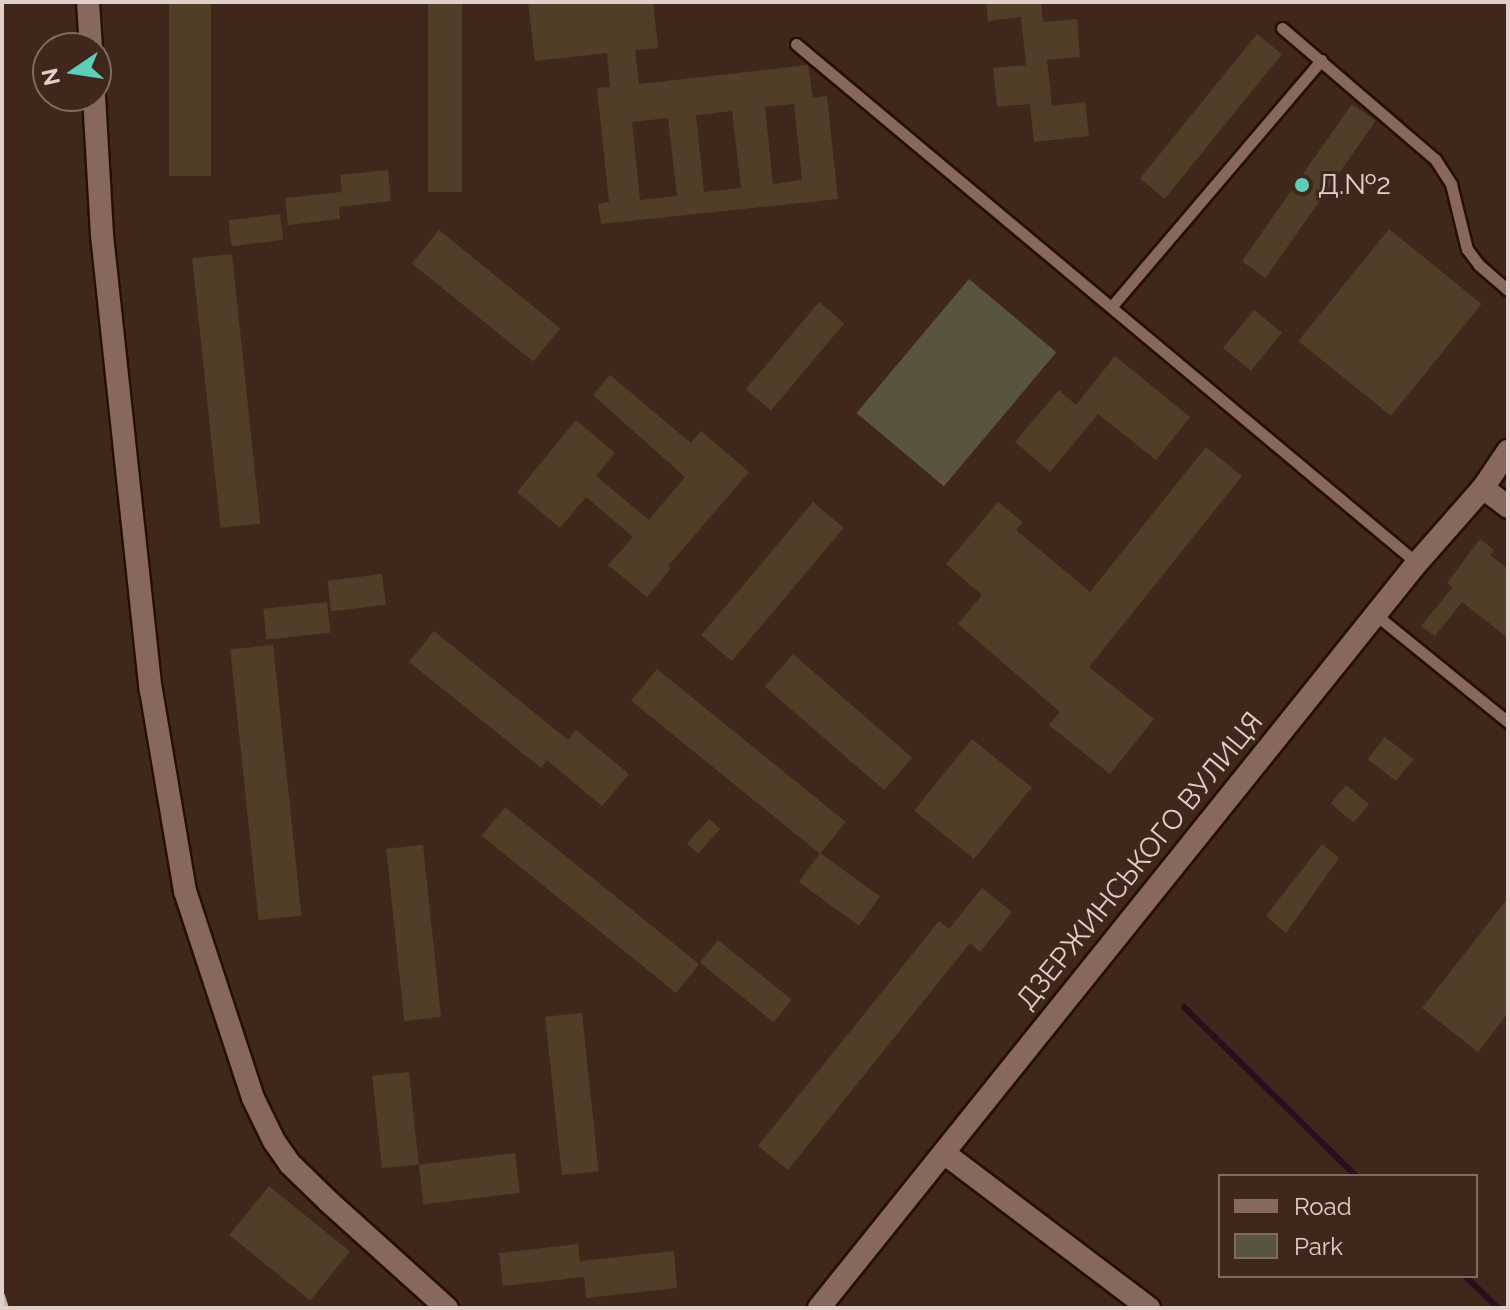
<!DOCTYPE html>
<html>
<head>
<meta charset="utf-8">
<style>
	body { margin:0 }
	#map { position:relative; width:1510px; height:1310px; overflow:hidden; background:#40271b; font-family:Raleway,sans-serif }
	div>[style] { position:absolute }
	.green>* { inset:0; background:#58543e; transform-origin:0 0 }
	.stream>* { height:6px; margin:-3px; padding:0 3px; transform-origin:3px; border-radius:3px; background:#2b0e1c }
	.building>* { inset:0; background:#503e28; transform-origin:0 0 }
	.roads { filter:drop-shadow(2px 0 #260f05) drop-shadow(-2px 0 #260f05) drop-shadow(0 2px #260f05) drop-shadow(0 -2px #260f05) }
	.service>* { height:11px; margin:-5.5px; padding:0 5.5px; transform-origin:5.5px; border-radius:5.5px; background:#86695c }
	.minor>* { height:22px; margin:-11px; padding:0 11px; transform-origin:11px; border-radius:11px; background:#86695c }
	.secondary>* { height:22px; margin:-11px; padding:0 11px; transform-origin:11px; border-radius:11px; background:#86695c }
	.rail>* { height:6px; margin:-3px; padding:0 3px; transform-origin:3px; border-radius:3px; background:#c9b7af }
	.dots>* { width:22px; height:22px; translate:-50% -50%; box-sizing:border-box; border:4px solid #40271b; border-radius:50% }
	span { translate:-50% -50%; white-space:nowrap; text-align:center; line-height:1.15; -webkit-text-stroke:6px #40271b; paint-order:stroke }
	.poi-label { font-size:28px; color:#e1d0c9 }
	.left { translate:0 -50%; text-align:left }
	.street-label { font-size:28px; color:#e1d0c9 }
	.frame { position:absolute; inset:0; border:4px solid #e1d0c9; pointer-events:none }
	.legend { position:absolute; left:1218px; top:1174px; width:260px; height:104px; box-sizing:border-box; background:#40271b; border:2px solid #806b61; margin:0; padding:10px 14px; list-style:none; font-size:24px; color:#e1d0c9 }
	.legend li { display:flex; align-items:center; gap:16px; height:40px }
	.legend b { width:40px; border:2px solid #806b61 }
	.north { position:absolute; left:32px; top:32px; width:80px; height:80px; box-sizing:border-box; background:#40271b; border:2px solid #806b61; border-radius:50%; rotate:257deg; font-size:22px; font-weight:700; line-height:32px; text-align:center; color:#e1d0c9 }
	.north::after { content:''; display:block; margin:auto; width:28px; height:36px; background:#5cceba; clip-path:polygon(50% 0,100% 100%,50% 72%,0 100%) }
</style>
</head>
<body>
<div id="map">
	<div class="green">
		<i style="left:969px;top:279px;width:114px;height:175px;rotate:40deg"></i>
	</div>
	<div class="stream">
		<i style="left:1184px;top:1007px;width:241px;rotate:44.5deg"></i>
		<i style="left:1465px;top:1276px;width:46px;rotate:44.1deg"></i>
	</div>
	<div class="building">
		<i style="left:169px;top:2px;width:42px;height:174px"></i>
		<i style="left:428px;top:2px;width:34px;height:190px"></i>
		<i style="clip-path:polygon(evenodd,528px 2px,653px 2px,658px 48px,635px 50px,639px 84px,808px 65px,813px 98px,827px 96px,838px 199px,601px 224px,598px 204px,609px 202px,597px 88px,610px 87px,607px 53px,535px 61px,528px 2px,794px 104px,802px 180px,773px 184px,765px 107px,794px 104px,528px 2px,732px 111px,741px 188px,704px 192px,696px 115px,732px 111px,528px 2px,668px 118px,677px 196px,640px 200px,632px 122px,668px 118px)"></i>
		<i style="clip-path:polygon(986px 2px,1041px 2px,1043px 22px,1077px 19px,1080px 57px,1047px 60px,1052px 106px,1085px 102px,1089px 136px,1034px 142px,1030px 104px,997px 107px,993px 68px,1026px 65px,1021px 17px,988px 21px)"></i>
		<i style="left:1257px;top:34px;width:32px;height:186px;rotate:39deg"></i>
		<i style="left:1352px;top:104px;width:29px;height:192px;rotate:35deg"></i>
		<i style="clip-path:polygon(388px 170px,391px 201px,339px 207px,340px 219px,288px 225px,285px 198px,342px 192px,340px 175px)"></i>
		<i style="left:280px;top:214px;width:26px;height:52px;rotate:83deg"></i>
		<i style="left:1389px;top:229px;width:119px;height:144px;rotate:39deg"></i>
		<i style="left:439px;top:230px;width:156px;height:43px;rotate:39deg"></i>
		<i style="left:232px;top:254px;width:271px;height:40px;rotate:84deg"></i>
		<i style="left:819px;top:302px;width:33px;height:114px;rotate:40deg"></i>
		<i style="left:1254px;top:310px;width:36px;height:49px;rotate:39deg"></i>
		<i style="clip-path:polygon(1115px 356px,1190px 417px,1156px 460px,1098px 414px,1050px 472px,1015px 442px,1059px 390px,1076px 405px)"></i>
		<i style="clip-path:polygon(610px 375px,691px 443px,701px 431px,749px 472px,668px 566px,671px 568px,647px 597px,608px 565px,633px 537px,586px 497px,560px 528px,517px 492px,576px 420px,615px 453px,596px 476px,649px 520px,685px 477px,593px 395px)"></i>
		<i style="clip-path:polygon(1206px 447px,1242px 476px,1089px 667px,1154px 719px,1110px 774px,1049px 725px,1060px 712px,958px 624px,982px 595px,946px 564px,998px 502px,1023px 522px,1016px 530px,1090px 592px)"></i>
		<i style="left:813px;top:502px;width:40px;height:174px;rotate:40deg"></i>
		<i style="clip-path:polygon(1480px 539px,1494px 550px,1490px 555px,1508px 569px,1508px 638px,1462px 602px,1435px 636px,1421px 626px,1453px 587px,1447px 583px)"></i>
		<i style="left:382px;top:574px;width:31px;height:55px;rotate:83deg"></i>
		<i style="left:327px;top:602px;width:31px;height:64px;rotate:84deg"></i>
		<i style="clip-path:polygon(434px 631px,568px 740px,576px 730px,629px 774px,602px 806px,547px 760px,541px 768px,409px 662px)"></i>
		<i style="left:273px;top:645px;width:272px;height:43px;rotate:84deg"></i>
		<i style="left:793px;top:654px;width:158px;height:43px;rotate:41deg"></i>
		<i style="left:657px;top:669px;width:243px;height:41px;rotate:39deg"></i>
		<i style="left:1385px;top:737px;width:36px;height:28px;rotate:38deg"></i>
		<i style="left:972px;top:739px;width:77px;height:92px;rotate:39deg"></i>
		<i style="left:1346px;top:785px;width:30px;height:24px;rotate:40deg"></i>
		<i style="left:505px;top:807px;width:250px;height:37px;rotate:39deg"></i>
		<i style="left:709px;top:819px;width:15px;height:33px;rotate:42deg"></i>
		<i style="clip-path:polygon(1322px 844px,1339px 858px,1286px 933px,1266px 916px)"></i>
		<i style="left:423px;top:845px;width:173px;height:37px;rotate:84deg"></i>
		<i style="left:820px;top:853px;width:74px;height:36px;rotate:36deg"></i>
		<i style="clip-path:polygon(982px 888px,1012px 912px,980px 952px,970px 943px,788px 1170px,758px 1146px,939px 921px,949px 929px)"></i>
		<i style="clip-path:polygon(1508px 898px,1508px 1013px,1478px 1052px,1422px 1008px)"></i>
		<i style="left:718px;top:940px;width:95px;height:29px;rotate:39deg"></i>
		<i style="left:582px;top:1013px;width:159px;height:37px;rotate:84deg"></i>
		<i style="left:409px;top:1072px;width:93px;height:37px;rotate:84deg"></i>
		<i style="left:515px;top:1153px;width:40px;height:97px;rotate:83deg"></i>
		<i style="left:269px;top:1186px;width:104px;height:63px;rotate:39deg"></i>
		<i style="clip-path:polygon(578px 1244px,580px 1261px,674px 1251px,677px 1288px,586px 1298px,584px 1277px,503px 1286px,499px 1253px)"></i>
	</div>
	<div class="roads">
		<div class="service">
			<i style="left:1282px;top:28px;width:201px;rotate:40.6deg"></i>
			<i style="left:1435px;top:159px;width:30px;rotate:57deg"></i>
			<i style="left:1451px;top:184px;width:67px;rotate:76.2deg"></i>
			<i style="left:1467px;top:249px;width:20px;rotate:53deg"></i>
			<i style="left:1479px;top:265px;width:38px;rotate:41deg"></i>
			<i style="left:796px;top:44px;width:809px;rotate:39.89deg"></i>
			<i style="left:1112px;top:306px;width:323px;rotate:-49.6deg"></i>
			<i style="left:1376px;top:615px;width:170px;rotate:39deg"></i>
		</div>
		<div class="minor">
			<i style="left:88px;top:2px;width:46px;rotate:86.3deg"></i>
			<i style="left:94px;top:96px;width:139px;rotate:86.7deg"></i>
			<i style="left:102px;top:235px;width:458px;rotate:83.9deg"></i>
			<i style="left:151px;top:690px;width:204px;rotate:80.4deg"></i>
			<i style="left:185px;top:891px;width:218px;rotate:71.8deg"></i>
			<i style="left:253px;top:1098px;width:48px;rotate:64deg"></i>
			<i style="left:274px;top:1141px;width:28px;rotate:55deg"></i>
			<i style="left:290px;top:1164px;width:53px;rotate:44.2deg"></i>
			<i style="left:328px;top:1201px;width:160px;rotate:42deg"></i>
			<i style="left:1483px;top:488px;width:31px;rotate:37deg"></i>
			<i style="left:944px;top:1153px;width:257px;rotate:37.1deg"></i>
		</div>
		<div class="secondary">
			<i style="left:819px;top:1308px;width:955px;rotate:-51.25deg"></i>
			<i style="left:1417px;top:563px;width:100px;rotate:-48.7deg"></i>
			<i style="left:1483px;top:488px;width:45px;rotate:-56deg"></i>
		</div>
	</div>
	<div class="rail">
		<i style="left:2px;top:1296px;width:13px;rotate:72deg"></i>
	</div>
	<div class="dots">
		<i style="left:1302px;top:185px;background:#5cceba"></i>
	</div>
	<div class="poi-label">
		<span class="left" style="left:1318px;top:185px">Д.№2</span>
	</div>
	<div class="street-label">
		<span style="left:1140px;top:861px;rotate:-51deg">ДЗЕРЖИНСЬКОГО ВУЛИЦЯ</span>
	</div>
	<div class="frame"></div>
	<ul class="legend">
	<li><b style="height:10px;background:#86695c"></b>Road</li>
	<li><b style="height:22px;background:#58543e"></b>Park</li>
	</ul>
	<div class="north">N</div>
</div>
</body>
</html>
